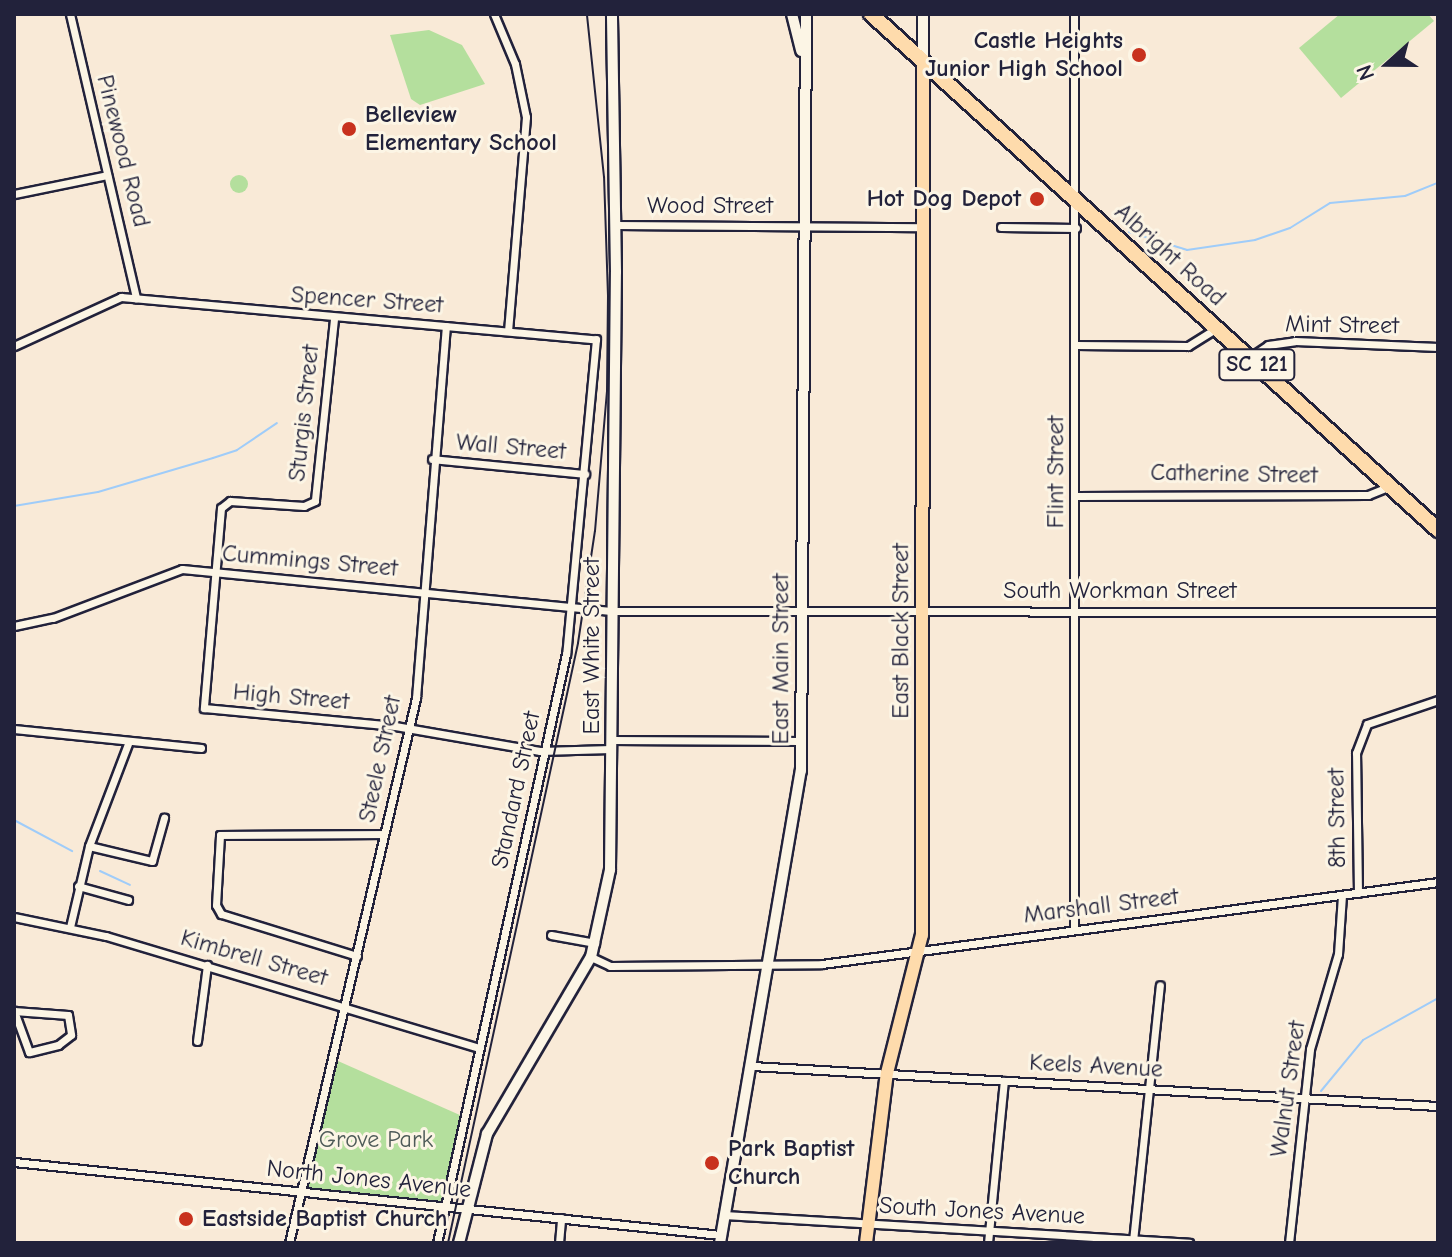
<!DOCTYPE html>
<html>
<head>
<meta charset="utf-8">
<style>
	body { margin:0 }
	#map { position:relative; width:1452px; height:1257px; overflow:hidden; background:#f9ead7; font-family:"Comic Neue",sans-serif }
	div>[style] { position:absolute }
	.green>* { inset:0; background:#b4df9d }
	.round { border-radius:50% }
	.stream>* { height:2px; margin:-1px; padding:0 1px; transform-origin:1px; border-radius:1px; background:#9fccf9 }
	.roads { filter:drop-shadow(2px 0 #22223b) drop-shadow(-2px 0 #22223b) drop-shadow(0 2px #22223b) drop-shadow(0 -2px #22223b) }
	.street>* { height:7px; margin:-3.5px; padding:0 3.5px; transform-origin:3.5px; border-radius:3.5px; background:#fcf5e5 }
	.secondary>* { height:10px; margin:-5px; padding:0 5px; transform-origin:5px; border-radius:5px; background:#fcf5e5 }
	.primary>* { height:12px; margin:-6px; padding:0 6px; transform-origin:6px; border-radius:6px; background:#fedbac }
	.highway>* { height:14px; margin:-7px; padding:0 7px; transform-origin:7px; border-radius:7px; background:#fedbac }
	.rail>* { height:2px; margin:-1px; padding:0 1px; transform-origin:1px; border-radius:1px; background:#22223b }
	.dots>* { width:22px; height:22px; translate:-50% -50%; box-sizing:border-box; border:4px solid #fcf5e5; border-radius:50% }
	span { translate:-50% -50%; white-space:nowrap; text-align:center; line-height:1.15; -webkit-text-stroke:6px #fcf5e5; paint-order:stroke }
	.shield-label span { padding:2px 6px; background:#fcf5e5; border:2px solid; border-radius:6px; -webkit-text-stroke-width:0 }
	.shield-label { font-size:22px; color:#22223b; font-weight:700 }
	.poi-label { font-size:24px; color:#22223b; font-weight:700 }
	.right { translate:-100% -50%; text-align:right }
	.left { translate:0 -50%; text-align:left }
	.street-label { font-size:24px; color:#22223b }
	.park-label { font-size:24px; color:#4e5b58 }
	.frame { position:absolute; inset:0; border:16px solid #22223b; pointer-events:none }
	.north { position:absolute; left:1348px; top:24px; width:80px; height:80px; -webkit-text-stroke:6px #fcf5e5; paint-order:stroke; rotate:249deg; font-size:22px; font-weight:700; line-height:32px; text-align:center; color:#22223b }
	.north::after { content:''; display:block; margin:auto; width:28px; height:36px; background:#22223b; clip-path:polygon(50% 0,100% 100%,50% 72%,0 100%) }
</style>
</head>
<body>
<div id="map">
	<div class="green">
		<i style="clip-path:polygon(1340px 14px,1428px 14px,1434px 21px,1341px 98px,1299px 48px)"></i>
		<i style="clip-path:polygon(429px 30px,462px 45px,485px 84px,420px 105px,411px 99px,390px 35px)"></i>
		<i class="round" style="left:230px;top:175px;width:18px;height:18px"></i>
		<i style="clip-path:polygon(338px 1061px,462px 1116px,441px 1201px,307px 1189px)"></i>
	</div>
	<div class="stream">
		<i style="left:1129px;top:232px;width:61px;rotate:17.2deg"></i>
		<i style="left:1187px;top:250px;width:69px;rotate:-8.4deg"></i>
		<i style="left:1255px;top:240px;width:37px;rotate:-19deg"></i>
		<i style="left:1290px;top:228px;width:47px;rotate:-32deg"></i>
		<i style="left:1330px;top:203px;width:75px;rotate:-5.3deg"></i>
		<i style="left:1405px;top:196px;width:35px;rotate:-22deg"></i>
		<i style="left:14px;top:506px;width:85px;rotate:-9.5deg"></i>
		<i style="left:98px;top:492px;width:120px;rotate:-16.5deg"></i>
		<i style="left:213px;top:458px;width:25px;rotate:-18deg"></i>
		<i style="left:237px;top:450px;width:48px;rotate:-34deg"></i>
		<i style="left:14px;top:820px;width:66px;rotate:28.1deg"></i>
		<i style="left:100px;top:871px;width:33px;rotate:25deg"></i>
		<i style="left:1321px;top:1091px;width:66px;rotate:-50.5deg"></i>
		<i style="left:1363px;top:1040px;width:86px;rotate:-29.2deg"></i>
	</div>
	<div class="roads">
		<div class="street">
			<i style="left:70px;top:14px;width:292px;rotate:76.9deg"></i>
			<i style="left:494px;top:14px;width:54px;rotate:67.2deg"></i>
			<i style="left:515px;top:64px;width:54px;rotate:78.3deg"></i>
			<i style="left:526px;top:117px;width:214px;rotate:94.8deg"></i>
			<i style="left:14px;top:194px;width:95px;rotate:-11.5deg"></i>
			<i style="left:616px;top:225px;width:307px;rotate:0.4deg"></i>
			<i style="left:1001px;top:227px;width:75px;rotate:0.8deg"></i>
			<i style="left:334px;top:319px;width:183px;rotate:96deg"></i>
			<i style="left:315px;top:501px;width:12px;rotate:156deg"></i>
			<i style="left:304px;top:506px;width:74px;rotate:-176.1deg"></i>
			<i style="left:230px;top:501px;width:11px;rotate:142deg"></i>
			<i style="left:221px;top:508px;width:201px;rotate:94.9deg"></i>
			<i style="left:204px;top:708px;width:192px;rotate:5.4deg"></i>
			<i style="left:395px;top:726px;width:147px;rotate:9.8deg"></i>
			<i style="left:540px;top:751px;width:71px;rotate:-1.6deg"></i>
			<i style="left:1076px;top:345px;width:112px;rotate:0.5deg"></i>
			<i style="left:1188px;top:346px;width:34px;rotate:-32deg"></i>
			<i style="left:14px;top:346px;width:118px;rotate:-24.6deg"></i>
			<i style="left:121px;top:297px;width:477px;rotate:5.1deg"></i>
			<i style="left:596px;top:339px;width:316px;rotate:95.4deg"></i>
			<i style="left:566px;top:654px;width:603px;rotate:102.35deg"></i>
			<i style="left:1249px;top:358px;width:23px;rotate:-34deg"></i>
			<i style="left:1268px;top:345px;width:27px;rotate:-8deg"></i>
			<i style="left:1295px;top:341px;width:143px;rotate:2.4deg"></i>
			<i style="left:432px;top:459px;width:154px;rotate:5.6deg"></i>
			<i style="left:1075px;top:496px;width:293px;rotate:-0.2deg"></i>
			<i style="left:1368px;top:495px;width:24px;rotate:-22deg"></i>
			<i style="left:14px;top:626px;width:40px;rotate:-12deg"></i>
			<i style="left:53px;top:618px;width:138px;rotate:-20.8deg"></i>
			<i style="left:182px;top:569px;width:431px;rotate:5.6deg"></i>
			<i style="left:611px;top:611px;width:827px;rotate:0.07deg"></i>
			<i style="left:14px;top:729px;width:188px;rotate:5.8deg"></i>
			<i style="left:611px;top:740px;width:190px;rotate:0.3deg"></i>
			<i style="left:89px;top:846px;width:65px;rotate:13.4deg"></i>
			<i style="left:152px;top:861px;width:45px;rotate:-74.4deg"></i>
			<i style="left:78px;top:886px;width:52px;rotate:15.6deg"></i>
			<i style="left:1358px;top:893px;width:140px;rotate:-90.8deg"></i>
			<i style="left:1356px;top:753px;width:31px;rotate:-69deg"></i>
			<i style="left:1367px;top:724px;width:75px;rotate:-18.7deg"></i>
			<i style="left:14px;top:917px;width:94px;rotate:11.7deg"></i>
			<i style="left:106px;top:936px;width:390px;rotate:16.7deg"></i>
			<i style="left:70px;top:927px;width:83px;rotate:-76.8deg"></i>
			<i style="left:89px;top:846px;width:112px;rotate:-69.1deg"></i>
			<i style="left:1074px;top:929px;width:915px;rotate:-90deg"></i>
			<i style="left:551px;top:935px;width:45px;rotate:10.3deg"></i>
			<i style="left:357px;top:956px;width:142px;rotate:-162.8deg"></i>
			<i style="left:221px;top:914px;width:10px;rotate:-119deg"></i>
			<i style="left:216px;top:905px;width:70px;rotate:-86.7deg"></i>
			<i style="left:220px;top:835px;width:164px;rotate:-0.3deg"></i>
			<i style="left:591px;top:957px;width:21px;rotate:25deg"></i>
			<i style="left:610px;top:966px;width:212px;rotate:-0.5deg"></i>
			<i style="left:822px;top:964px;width:621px;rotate:-7.58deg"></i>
			<i style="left:14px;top:1011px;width:54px;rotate:4.2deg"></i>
			<i style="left:68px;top:1015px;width:20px;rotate:81deg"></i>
			<i style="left:71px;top:1035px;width:16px;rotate:142deg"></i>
			<i style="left:58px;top:1045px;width:30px;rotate:166deg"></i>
			<i style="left:29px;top:1052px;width:44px;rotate:-110.1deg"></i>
			<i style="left:197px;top:1041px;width:77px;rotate:-82.5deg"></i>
			<i style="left:752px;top:1066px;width:687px;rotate:3.34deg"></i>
			<i style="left:14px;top:1162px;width:711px;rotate:5.9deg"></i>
			<i style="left:724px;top:1215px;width:466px;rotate:3.4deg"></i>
			<i style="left:1133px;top:1241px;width:257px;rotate:-84deg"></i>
			<i style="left:289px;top:1243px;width:560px;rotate:-76.88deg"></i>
			<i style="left:416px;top:698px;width:373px;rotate:-85.4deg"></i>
			<i style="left:559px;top:1243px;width:25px;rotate:-85deg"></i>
			<i style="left:988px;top:1243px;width:163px;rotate:-84.4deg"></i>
			<i style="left:1289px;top:1243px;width:195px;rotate:-83.8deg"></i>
			<i style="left:1310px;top:1049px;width:99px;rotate:-73.6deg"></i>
			<i style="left:1338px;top:954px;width:59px;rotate:-86.1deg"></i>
		</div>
		<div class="secondary">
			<i style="left:792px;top:14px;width:38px;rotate:76deg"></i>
			<i style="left:923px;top:60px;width:46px;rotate:-90deg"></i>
			<i style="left:459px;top:1243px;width:113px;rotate:-75.6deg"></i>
			<i style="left:487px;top:1134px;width:205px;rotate:-59.6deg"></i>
			<i style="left:591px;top:957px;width:89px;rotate:-77.7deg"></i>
			<i style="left:610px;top:870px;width:598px;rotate:-89.43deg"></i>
			<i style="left:616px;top:272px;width:258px;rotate:-90.9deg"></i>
			<i style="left:720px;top:1243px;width:479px;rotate:-80.3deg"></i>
			<i style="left:801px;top:771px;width:757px;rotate:-89.62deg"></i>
		</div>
		<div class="primary">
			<i style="left:866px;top:1243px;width:171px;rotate:-83deg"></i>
			<i style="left:887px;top:1073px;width:142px;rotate:-75.8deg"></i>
			<i style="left:922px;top:935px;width:875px;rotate:-89.93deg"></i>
		</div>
		<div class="highway">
			<i style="left:871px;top:14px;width:767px;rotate:42.3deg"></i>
		</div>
	</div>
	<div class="rail">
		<i style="left:448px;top:1243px;width:614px;rotate:-77.77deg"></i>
		<i style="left:578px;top:643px;width:113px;rotate:-81.4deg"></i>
		<i style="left:595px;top:531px;width:142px;rotate:-85.1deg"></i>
		<i style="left:607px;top:390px;width:94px;rotate:-89.4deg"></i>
		<i style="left:608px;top:296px;width:119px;rotate:-91.9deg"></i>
		<i style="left:604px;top:177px;width:164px;rotate:-96deg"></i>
	</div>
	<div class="dots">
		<i style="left:1139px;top:55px;background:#c8321e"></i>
		<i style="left:349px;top:129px;background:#c8321e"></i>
		<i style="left:1037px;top:199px;background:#c8321e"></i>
		<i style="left:712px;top:1163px;background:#c8321e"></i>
		<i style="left:186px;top:1219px;background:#c8321e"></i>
	</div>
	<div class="shield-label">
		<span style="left:1257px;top:365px">SC 121</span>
	</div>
	<div class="poi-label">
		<span class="right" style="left:1123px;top:55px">Castle Heights<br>Junior High School</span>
		<span class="left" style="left:365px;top:129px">Belleview<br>Elementary School</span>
		<span class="right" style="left:1021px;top:199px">Hot Dog Depot</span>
		<span class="left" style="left:728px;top:1163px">Park Baptist<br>Church</span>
		<span class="left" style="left:202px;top:1219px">Eastside Baptist Church</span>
	</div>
	<div class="street-label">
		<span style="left:123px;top:151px;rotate:76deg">Pinewood Road</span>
		<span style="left:710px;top:206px">Wood Street</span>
		<span style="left:1170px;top:255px;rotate:42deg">Albright Road</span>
		<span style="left:367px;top:300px;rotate:4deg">Spencer Street</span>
		<span style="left:1342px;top:325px;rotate:1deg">Mint Street</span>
		<span style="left:304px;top:413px;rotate:-84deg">Sturgis Street</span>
		<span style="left:511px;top:447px;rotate:5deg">Wall Street</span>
		<span style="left:1056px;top:472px;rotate:-90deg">Flint Street</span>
		<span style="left:1234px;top:474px;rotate:1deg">Catherine Street</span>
		<span style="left:310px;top:561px;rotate:5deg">Cummings Street</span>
		<span style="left:1120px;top:591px">South Workman Street</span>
		<span style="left:901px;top:631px;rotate:-90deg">East Black Street</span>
		<span style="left:592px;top:646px;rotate:-90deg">East White Street</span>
		<span style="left:781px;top:659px;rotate:-90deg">East Main Street</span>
		<span style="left:291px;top:697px;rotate:5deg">High Street</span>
		<span style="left:380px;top:759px;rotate:-78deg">Steele Street</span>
		<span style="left:516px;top:790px;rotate:-78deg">Standard Street</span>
		<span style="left:1337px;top:818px;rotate:-91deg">8th Street</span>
		<span style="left:1101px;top:906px;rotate:-7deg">Marshall Street</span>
		<span style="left:254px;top:958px;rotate:16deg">Kimbrell Street</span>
		<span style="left:1096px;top:1066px;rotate:3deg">Keels Avenue</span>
		<span style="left:1288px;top:1089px;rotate:-82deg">Walnut Street</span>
		<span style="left:369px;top:1179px;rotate:6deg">North Jones Avenue</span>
		<span style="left:982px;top:1211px;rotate:3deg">South Jones Avenue</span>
	</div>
	<div class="park-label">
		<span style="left:376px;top:1140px">Grove Park</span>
	</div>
	<div class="frame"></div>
	<div class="north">N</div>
</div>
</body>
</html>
